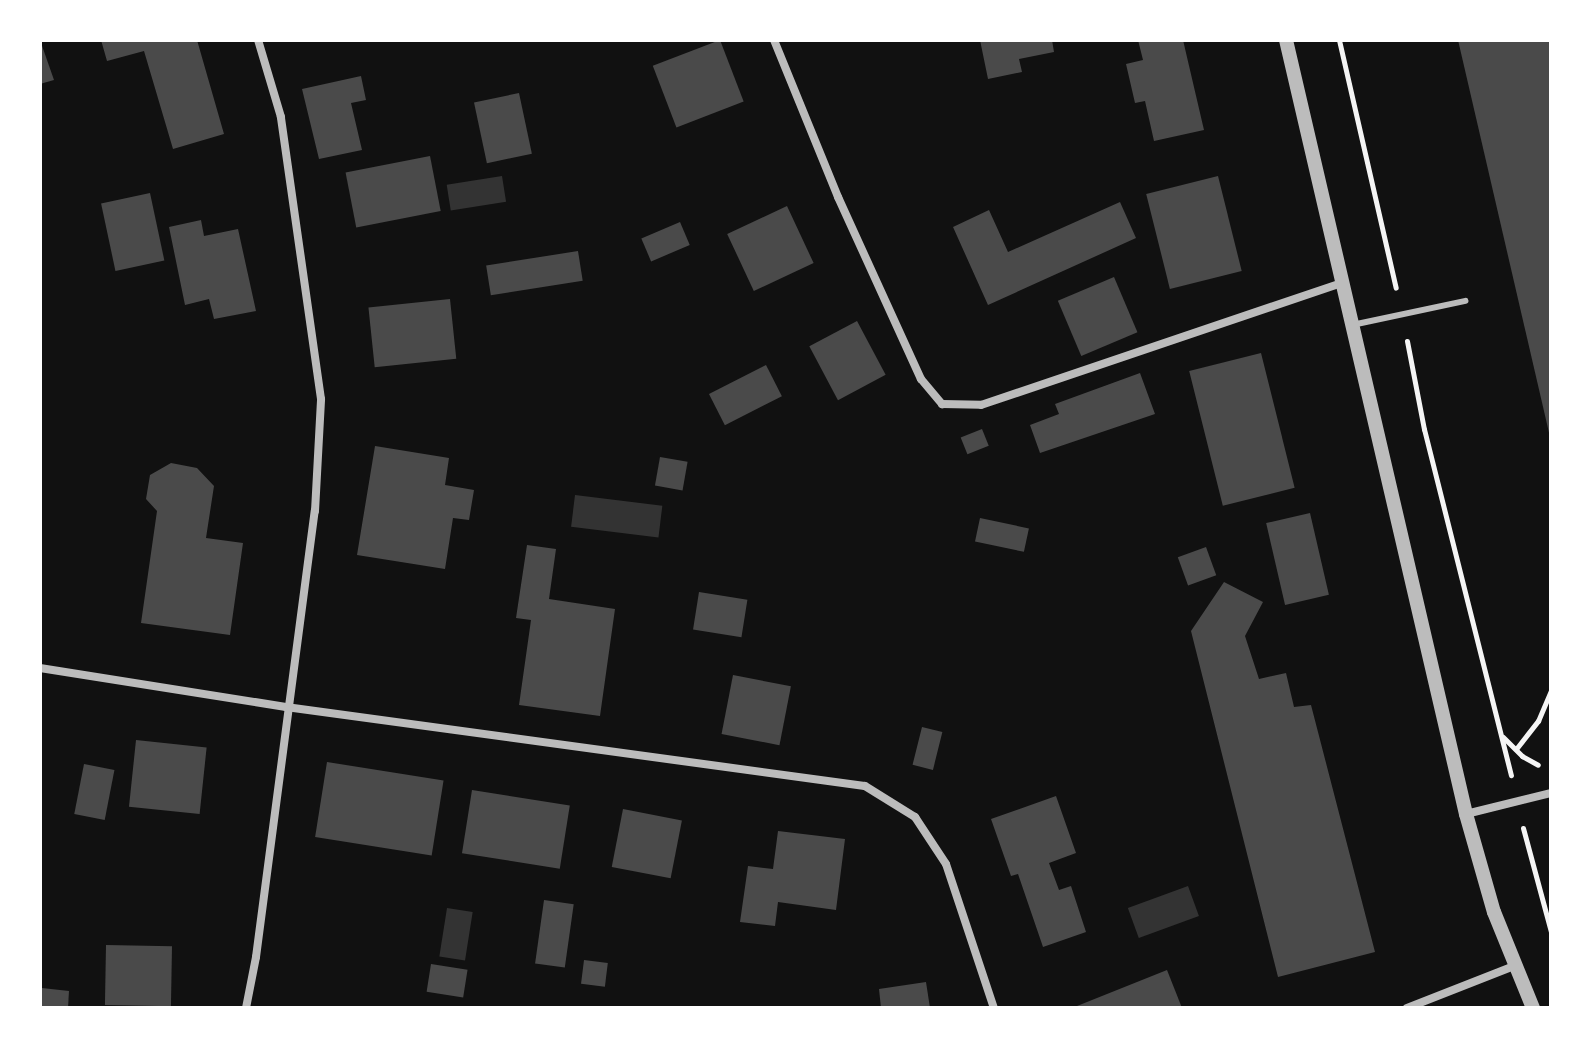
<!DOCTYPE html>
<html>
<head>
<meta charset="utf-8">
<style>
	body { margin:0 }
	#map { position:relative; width:1591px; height:1048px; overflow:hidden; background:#111; font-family:"PT Sans Narrow",sans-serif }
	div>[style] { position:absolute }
	.water>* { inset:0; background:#333; transform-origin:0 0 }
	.building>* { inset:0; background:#4a4a4a; transform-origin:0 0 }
	.path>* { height:5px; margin:-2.5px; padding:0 2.5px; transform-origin:2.5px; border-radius:2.5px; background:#f5f5f5 }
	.service>* { height:6px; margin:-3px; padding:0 3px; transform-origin:3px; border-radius:3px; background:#bcbcbc }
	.minor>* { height:8px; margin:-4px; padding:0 4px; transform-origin:4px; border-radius:4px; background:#bcbcbc }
	.tertiary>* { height:14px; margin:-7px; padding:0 7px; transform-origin:7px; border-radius:7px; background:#bcbcbc }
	span { translate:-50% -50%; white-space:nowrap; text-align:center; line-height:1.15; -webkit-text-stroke:6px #fff; paint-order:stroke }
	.frame { position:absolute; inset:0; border:42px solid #fff; pointer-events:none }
</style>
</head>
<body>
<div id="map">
	<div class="water">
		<i style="left:502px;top:176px;width:26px;height:56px;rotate:81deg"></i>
		<i style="left:575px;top:495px;width:88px;height:32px;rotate:7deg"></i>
		<i style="left:1188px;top:886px;width:32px;height:64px;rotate:70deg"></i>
		<i style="left:447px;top:908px;width:26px;height:49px;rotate:9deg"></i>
	</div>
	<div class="building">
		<i style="clip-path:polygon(40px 40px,54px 80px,40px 84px)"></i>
		<i style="clip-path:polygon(101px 40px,197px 40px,224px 134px,173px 149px,144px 51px,107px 61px)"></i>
		<i style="left:720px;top:40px;width:66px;height:72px;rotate:69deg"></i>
		<i style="clip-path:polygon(980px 40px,1052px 40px,1054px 52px,1019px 59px,1022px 72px,988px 79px)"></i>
		<i style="clip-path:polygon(1138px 40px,1183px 40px,1204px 130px,1154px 141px,1145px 101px,1135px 103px,1126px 64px,1143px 60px)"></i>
		<i style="clip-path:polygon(1458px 40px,1551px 40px,1551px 436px,1550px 437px)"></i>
		<i style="clip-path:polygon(361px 76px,366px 100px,351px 103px,362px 150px,319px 159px,302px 89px)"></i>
		<i style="left:519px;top:93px;width:62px;height:46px;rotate:78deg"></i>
		<i style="left:430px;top:156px;width:56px;height:86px;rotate:79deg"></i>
		<i style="left:1218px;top:176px;width:98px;height:74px;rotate:76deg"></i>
		<i style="left:150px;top:193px;width:69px;height:50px;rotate:78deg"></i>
		<i style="clip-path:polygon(1120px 202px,1136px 238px,988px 305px,953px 227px,989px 210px,1008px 252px)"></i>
		<i style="left:787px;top:206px;width:63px;height:66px;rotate:65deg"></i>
		<i style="clip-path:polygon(201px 220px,204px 236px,238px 229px,256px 311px,214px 319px,209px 299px,185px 305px,169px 227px)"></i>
		<i style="left:680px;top:222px;width:25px;height:42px;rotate:67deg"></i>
		<i style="left:578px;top:251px;width:30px;height:93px;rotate:81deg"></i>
		<i style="left:1114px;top:277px;width:60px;height:61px;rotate:67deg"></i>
		<i style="left:450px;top:299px;width:60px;height:82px;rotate:84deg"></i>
		<i style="left:857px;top:321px;width:61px;height:54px;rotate:62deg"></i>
		<i style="left:1261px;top:353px;width:139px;height:74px;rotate:76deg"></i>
		<i style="left:766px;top:365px;width:35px;height:64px;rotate:63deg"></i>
		<i style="clip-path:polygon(1140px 373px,1155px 414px,1040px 453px,1030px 425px,1059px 414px,1055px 404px)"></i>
		<i style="left:982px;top:429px;width:18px;height:23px;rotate:68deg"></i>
		<i style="clip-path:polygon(375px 446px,449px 458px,445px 485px,474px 490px,469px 520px,453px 518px,445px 569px,357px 555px)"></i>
		<i style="left:660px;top:457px;width:28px;height:29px;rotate:10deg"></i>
		<i style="clip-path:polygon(171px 463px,197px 468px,214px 486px,206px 538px,243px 543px,230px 635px,141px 623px,157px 511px,146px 499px,150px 475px)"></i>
		<i style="left:1310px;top:513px;width:84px;height:45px;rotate:77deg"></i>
		<i style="left:980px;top:518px;width:50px;height:24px;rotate:12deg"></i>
		<i style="clip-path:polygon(527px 545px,556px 549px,549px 599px,615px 609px,600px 716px,519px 705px,531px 620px,516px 618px)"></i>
		<i style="left:1206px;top:547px;width:30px;height:30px;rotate:70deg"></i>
		<i style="clip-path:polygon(1224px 582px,1263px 602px,1245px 636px,1259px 679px,1286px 673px,1294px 707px,1311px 705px,1375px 952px,1278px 977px,1191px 631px)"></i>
		<i style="left:699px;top:592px;width:49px;height:38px;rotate:9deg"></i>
		<i style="left:733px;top:675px;width:59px;height:60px;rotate:11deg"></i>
		<i style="left:922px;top:727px;width:21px;height:39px;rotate:14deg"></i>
		<i style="left:136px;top:740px;width:71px;height:67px;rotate:6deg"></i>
		<i style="left:327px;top:762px;width:118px;height:76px;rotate:9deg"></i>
		<i style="left:84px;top:764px;width:31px;height:51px;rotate:11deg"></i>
		<i style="left:472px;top:790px;width:99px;height:64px;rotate:9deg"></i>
		<i style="clip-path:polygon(1056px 796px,1076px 853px,1049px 863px,1059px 890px,1071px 886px,1086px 932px,1043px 947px,1018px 874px,1011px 876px,991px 819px)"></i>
		<i style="left:623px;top:809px;width:60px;height:59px;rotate:11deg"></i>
		<i style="clip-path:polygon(778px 831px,845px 839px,836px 910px,778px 902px,775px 926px,740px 922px,748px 866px,773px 869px)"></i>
		<i style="left:544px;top:900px;width:30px;height:64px;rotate:8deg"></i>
		<i style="left:106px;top:945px;width:66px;height:60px;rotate:1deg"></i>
		<i style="left:584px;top:960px;width:24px;height:24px;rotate:7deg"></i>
		<i style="left:431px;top:964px;width:37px;height:28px;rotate:9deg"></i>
		<i style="clip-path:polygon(1167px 970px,1182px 1008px,1072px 1008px)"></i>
		<i style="clip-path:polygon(926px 982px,930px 1008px,881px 1008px,879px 989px)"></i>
		<i style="clip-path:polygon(42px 988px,69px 991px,68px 1008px,40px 1008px)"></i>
	</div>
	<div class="path">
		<i style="left:1339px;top:40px;width:254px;rotate:77.1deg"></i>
		<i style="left:1407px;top:341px;width:90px;rotate:79.1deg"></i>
		<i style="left:1424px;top:429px;width:357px;rotate:75.9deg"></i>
		<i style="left:1503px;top:737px;width:27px;rotate:45deg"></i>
		<i style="left:1522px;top:756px;width:18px;rotate:29deg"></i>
		<i style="left:1516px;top:749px;width:36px;rotate:-52deg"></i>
		<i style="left:1538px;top:721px;width:33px;rotate:-67deg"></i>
		<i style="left:1523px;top:828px;width:108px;rotate:74.9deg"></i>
	</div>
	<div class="service">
		<i style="left:1352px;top:325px;width:116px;rotate:-12deg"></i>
	</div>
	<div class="minor">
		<i style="left:774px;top:40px;width:170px;rotate:67.8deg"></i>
		<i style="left:838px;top:197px;width:200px;rotate:65.5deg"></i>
		<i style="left:921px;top:379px;width:33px;rotate:50deg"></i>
		<i style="left:942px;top:404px;width:39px;rotate:1deg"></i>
		<i style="left:981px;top:405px;width:380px;rotate:-18.7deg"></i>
		<i style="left:40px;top:668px;width:249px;rotate:9deg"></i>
		<i style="left:286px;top:707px;width:584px;rotate:7.77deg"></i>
		<i style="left:865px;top:786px;width:59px;rotate:31.8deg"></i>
		<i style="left:915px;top:817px;width:56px;rotate:56.6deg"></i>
		<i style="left:946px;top:864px;width:152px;rotate:71.6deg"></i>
		<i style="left:1466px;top:814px;width:88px;rotate:-13.9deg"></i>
		<i style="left:246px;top:1008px;width:52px;rotate:-78.9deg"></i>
		<i style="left:256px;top:957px;width:450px;rotate:-82.5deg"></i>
		<i style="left:315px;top:511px;width:112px;rotate:-86.9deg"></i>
		<i style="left:321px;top:399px;width:285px;rotate:-98.1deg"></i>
		<i style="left:281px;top:117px;width:80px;rotate:-106.6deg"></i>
		<i style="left:1407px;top:1008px;width:115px;rotate:-21.4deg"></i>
	</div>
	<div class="tertiary">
		<i style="left:1286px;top:40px;width:795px;rotate:76.91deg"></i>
		<i style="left:1466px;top:814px;width:102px;rotate:74.1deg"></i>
		<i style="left:1494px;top:912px;width:104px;rotate:67.9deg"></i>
	</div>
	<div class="frame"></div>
</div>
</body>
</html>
